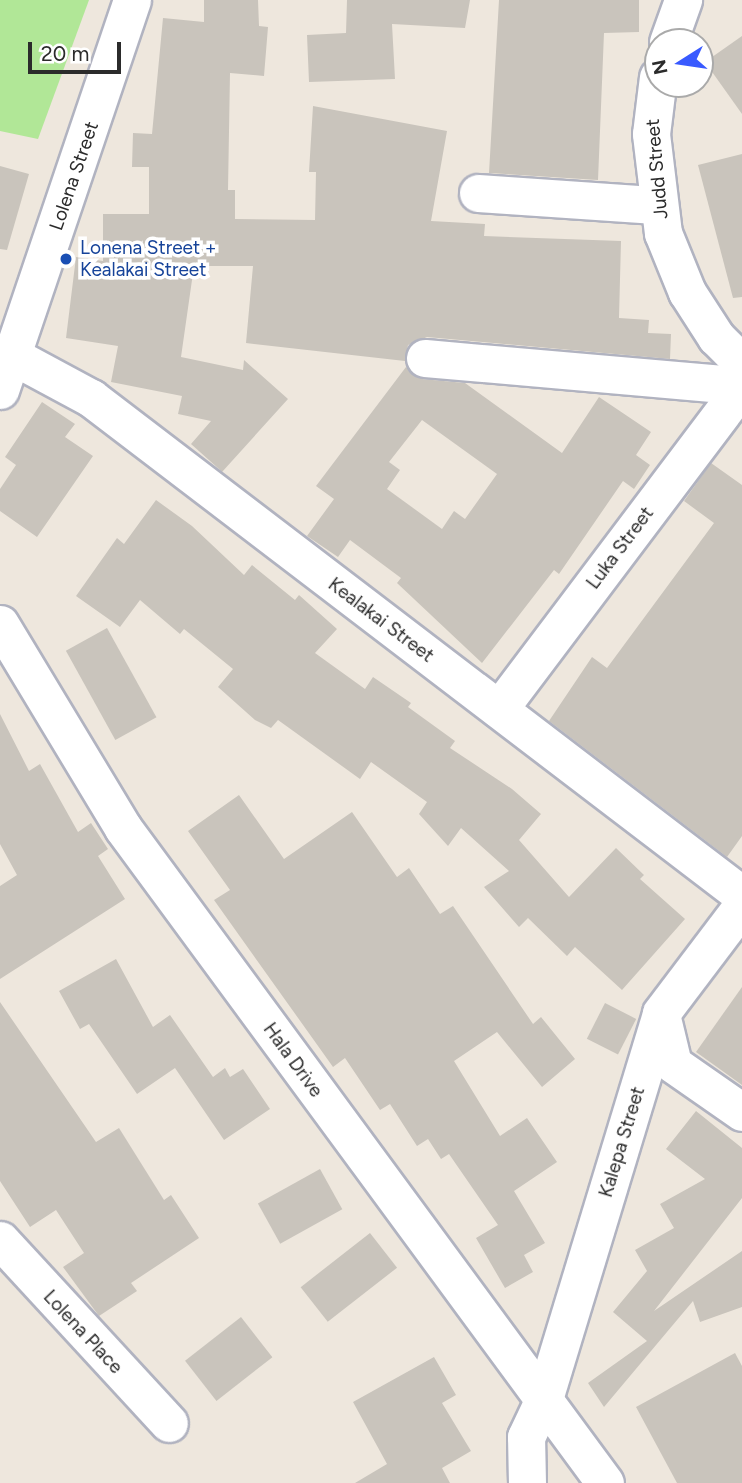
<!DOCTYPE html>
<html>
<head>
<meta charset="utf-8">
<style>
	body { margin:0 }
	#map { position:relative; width:742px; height:1483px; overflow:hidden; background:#eee7dd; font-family:Figtree,sans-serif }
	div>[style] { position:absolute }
	.green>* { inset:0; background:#b1e797 }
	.building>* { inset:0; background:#c9c4bc; transform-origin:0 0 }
	.roads { filter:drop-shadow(2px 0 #b1b3c0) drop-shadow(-2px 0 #b1b3c0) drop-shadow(0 2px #b1b3c0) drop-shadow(0 -2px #b1b3c0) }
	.minor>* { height:37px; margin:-18.5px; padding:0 18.5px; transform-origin:18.5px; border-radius:18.5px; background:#fff }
	.dots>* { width:19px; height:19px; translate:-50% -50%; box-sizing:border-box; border:4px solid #fff; border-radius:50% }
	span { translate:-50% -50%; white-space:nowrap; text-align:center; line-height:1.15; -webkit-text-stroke:7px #fff; paint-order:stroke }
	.street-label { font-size:19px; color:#2b2b2b }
	.transit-label { font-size:19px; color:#164399 }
	.left { translate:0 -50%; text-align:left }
	.north { position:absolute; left:644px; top:28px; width:70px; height:70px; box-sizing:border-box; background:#fff; border:2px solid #aaa; border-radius:50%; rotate:258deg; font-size:19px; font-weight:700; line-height:28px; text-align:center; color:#2b2b2b }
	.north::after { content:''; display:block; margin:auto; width:24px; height:32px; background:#395aff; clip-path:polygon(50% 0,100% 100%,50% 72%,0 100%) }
	.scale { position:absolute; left:28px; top:42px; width:93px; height:32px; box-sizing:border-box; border:4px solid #2b2b2b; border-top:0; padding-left:9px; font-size:21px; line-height:24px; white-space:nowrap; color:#2b2b2b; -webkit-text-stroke:5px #fff; paint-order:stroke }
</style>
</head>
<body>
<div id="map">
	<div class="green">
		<i style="clip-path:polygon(0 0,89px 0,38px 139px,0 131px)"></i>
	</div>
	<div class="building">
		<i style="clip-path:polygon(204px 0,258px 0,259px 26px,268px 27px,264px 76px,230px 73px,228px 190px,235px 190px,235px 219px,315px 220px,316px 172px,309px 172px,313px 106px,447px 131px,431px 221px,485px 224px,484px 236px,621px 241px,619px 318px,649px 320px,648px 333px,671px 334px,670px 359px,427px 337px,408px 345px,405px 361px,246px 343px,253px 266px,194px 266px,181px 357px,243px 370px,244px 360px,288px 399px,222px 472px,219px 469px,191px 444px,211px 421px,178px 414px,182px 396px,111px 382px,118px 346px,66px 338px,76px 257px,103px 261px,103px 214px,149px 214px,149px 167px,132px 167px,133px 133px,152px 134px,163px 18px,204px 22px)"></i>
		<i style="clip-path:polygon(347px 0,470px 0,465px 28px,392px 24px,395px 79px,309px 82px,307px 35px,346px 33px)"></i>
		<i style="clip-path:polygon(499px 0,639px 0,639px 32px,604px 33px,598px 180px,489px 173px)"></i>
		<i style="clip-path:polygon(742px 36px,742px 114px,705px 62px)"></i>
		<i style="clip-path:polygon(742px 154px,742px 297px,733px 298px,698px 165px)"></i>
		<i style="clip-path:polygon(0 166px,29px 174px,7px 250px,0 249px)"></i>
		<i style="clip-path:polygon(evenodd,406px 367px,422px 379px,465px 383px,562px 453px,599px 397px,651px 432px,636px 455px,650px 465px,634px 489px,623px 481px,559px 574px,554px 570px,482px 663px,397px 583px,401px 578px,350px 540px,338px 557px,307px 536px,334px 499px,316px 486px,406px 367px,422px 420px,497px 474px,465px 519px,454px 511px,442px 529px,387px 489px,400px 470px,389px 462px,422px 420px)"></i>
		<i style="clip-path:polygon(42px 402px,75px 424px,65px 437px,93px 456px,37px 537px,0 511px,0 489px,16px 465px,5px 457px)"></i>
		<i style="clip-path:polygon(711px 463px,742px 485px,742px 836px,727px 857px,549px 721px,592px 657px,607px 668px,714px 523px,684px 501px)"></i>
		<i style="clip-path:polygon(156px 500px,192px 526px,244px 575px,252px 565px,295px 600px,299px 595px,337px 629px,315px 653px,365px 689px,373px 677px,411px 703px,408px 707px,455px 741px,450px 748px,512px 789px,541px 814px,519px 840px,569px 897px,616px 848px,644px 875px,640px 879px,685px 919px,622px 990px,575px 947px,567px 956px,528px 918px,519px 927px,484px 887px,509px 871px,461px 828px,448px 846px,419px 814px,427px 802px,371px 762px,360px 779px,278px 720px,271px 728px,255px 720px,218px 687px,233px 669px,184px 629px,180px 634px,140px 600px,120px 627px,76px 596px,117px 538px,124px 544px)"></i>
		<i style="left:107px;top:628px;width:102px;height:47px;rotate:61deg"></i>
		<i style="clip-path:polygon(0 714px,29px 771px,40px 764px,78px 832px,91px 823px,108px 849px,98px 856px,125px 899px,0 979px,0 886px,17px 875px,0 844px)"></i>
		<i style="clip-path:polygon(239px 795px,284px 859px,352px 812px,397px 877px,409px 868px,440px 914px,453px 906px,533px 1024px,541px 1017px,575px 1059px,542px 1087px,497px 1032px,454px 1061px,500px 1136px,527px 1118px,557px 1162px,514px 1191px,545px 1243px,524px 1255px,533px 1272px,505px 1288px,476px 1238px,498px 1225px,449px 1154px,441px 1159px,428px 1139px,417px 1146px,390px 1104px,380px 1110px,345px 1058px,333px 1067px,214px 900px,230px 890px,188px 831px)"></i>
		<i style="clip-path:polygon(116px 959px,153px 1027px,170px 1015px,213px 1077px,225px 1068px,230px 1077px,243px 1069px,270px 1109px,224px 1140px,175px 1068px,137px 1094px,89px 1024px,80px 1029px,59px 991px)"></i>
		<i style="clip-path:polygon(742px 987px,742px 1085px,696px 1052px)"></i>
		<i style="clip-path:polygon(0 1002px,96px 1142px,119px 1128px,164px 1200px,171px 1195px,199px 1238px,131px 1283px,137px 1291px,99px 1316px,63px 1267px,84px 1253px,56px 1210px,30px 1227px,0 1181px)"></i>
		<i style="left:605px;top:1003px;width:35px;height:40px;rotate:27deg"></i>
		<i style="clip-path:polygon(696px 1111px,742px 1148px,742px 1198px,654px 1311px,742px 1251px,742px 1307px,700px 1322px,693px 1301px,604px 1407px,588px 1383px,647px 1341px,613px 1312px,647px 1271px,635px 1250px,674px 1228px,660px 1204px,705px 1179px,666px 1149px)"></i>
		<i style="left:320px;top:1169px;width:46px;height:71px;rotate:61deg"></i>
		<i style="left:370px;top:1233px;width:44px;height:88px;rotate:52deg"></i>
		<i style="left:241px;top:1317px;width:51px;height:71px;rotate:52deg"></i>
		<i style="clip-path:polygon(735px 1353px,742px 1366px,742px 1483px,677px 1483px,636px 1407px)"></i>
		<i style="clip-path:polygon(434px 1357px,456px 1395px,442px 1403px,471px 1451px,442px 1468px,450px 1483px,355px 1483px,387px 1464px,353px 1402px)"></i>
	</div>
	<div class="roads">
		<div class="minor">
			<i style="left:668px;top:42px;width:45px;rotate:-70.3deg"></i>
			<i style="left:658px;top:77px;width:57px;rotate:97deg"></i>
			<i style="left:651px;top:134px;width:100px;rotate:83.1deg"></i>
			<i style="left:663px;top:233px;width:64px;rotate:67.9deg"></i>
			<i style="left:687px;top:292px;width:54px;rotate:57.2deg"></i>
			<i style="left:716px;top:337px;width:37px;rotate:45deg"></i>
			<i style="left:478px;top:193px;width:178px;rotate:3.9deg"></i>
			<i style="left:13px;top:356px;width:89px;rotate:28.3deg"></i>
			<i style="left:91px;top:398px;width:819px;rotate:37.36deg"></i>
			<i style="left:425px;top:358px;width:318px;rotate:5deg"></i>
			<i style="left:0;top:390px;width:412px;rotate:-71.3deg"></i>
			<i style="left:0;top:624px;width:238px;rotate:58.9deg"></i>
			<i style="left:123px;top:828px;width:813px;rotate:53.65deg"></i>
			<i style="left:499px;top:709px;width:404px;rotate:-53deg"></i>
			<i style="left:661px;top:1014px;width:51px;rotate:76.5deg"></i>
			<i style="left:673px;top:1064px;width:84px;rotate:34.8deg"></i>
			<i style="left:0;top:1240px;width:249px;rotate:47.3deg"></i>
			<i style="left:527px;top:1483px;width:46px;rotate:-91.2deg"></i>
			<i style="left:526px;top:1437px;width:42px;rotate:-64.7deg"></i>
			<i style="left:544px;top:1399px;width:403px;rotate:-73.1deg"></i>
			<i style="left:661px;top:1013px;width:134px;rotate:-52.9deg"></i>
		</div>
	</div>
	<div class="dots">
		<i style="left:66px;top:259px;background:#1a4fb4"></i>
	</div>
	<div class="street-label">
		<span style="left:657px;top:169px;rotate:-95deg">Judd Street</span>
		<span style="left:74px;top:176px;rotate:-71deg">Lolena Street</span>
		<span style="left:620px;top:548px;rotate:-53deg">Luka Street</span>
		<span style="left:381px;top:620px;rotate:37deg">Kealakai Street</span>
		<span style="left:293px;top:1060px;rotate:54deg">Hala Drive</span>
		<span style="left:622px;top:1142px;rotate:-73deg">Kalepa Street</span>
		<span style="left:83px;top:1332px;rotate:47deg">Lolena Place</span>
	</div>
	<div class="transit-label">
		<span class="left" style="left:80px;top:259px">Lonena Street +<br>Kealakai Street</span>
	</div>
	<div class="north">N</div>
	<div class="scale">20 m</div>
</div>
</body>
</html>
